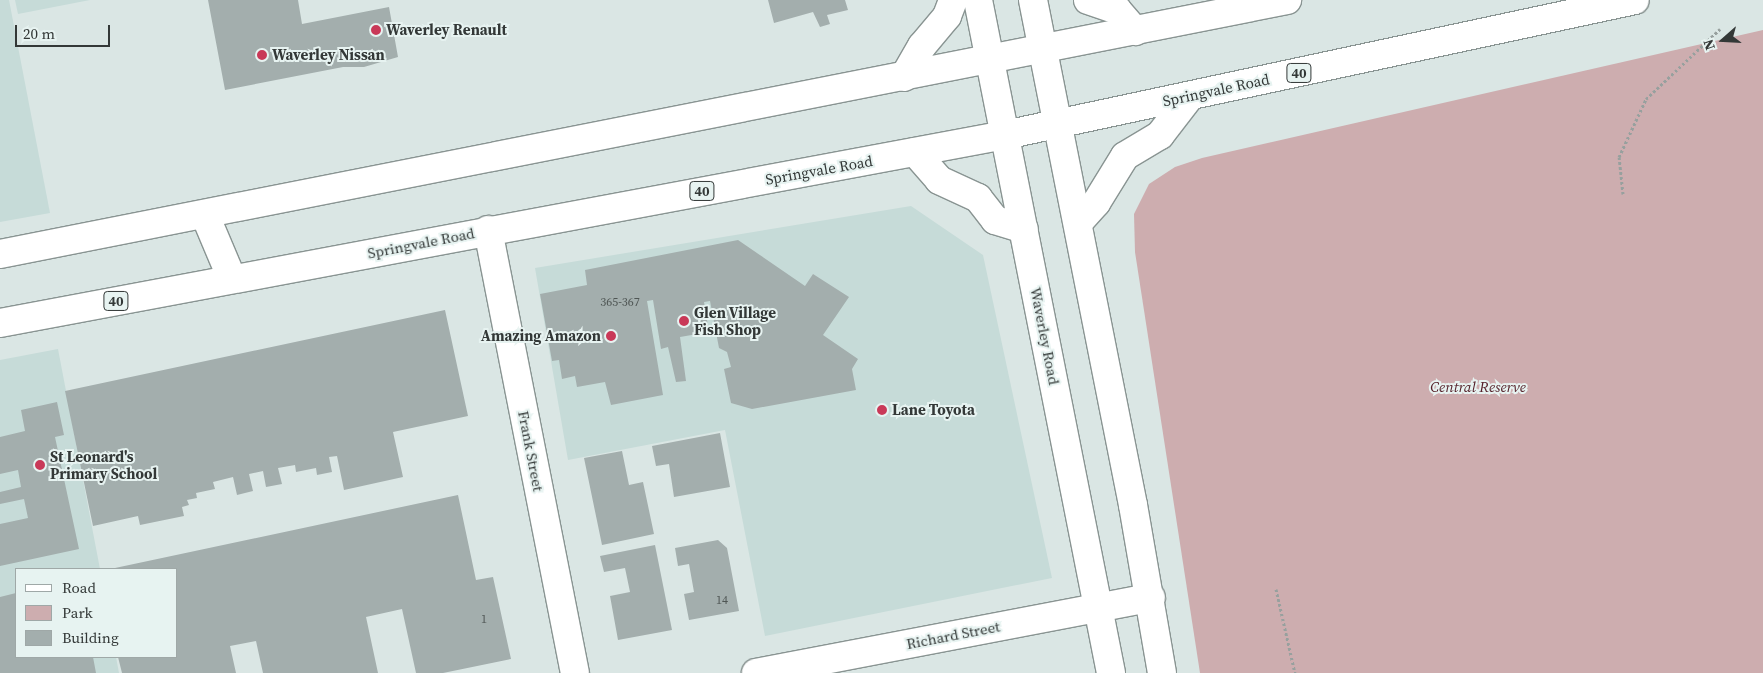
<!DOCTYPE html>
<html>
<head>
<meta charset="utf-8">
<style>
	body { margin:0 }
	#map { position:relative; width:1763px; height:673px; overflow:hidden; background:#dae6e4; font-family:"Source Serif 4",serif }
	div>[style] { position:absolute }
	.built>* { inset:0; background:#c6dbd8 }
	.green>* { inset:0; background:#cdadaf }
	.building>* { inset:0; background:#a3aead }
	.path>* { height:3px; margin-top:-1.5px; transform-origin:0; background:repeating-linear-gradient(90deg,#97a09e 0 2.5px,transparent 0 5px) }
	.roads { filter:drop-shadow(1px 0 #899492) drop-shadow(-1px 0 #899492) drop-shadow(0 1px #899492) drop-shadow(0 -1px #899492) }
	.minor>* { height:28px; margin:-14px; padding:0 14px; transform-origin:14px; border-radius:14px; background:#fff }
	.primary>* { height:28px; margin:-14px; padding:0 14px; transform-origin:14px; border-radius:14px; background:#fff }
	.trunk>* { height:28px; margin:-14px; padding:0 14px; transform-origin:14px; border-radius:14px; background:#fff }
	.dots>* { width:14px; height:14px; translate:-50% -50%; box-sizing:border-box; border:2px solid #e7f3f1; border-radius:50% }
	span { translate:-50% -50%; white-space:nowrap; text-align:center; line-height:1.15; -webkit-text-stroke:4px #e7f3f1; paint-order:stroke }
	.number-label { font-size:12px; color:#4f5654 }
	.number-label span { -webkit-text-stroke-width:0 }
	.shield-label span { padding:1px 4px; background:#e7f3f1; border:1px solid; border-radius:4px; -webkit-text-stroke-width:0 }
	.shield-label { font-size:14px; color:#333837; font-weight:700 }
	.poi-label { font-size:15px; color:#333837; font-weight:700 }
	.left { translate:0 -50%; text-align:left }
	.right { translate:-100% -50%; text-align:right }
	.street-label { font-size:15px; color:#333837 }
	.park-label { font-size:15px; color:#531e27; font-style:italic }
	.legend { position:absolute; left:15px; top:568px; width:162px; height:90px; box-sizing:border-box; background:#e7f3f1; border:1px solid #9fa8a7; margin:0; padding:6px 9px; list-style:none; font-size:15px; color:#333837 }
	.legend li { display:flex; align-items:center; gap:10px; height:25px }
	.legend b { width:25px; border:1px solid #9fa8a7 }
	.north { position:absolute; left:1698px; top:15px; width:50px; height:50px; -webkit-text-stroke:4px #e7f3f1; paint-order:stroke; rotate:251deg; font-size:14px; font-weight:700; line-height:20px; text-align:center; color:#333837 }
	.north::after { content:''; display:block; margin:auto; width:18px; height:22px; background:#333837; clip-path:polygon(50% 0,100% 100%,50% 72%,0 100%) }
	.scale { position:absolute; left:15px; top:25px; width:95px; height:22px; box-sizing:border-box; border:2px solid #333837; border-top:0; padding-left:6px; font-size:15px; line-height:18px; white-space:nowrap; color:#333837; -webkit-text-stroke:4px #e7f3f1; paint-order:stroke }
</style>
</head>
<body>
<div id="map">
	<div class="built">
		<i style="clip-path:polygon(0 0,9px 0,50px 213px,0 222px)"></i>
		<i style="clip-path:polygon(15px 0,90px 0,18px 14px)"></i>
		<i style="clip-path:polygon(911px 206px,983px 255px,1052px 578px,765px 636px,725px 430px,568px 460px,535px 268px)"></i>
		<i style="clip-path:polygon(58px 349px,100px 569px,16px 569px,16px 657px,116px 657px,119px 673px,0 673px,0 360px)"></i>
	</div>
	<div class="green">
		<i style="clip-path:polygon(1763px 30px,1763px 673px,1200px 673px,1135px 252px,1134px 214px,1149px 184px,1175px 167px,1202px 158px)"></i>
	</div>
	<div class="building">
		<i style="clip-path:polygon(208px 0,298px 0,302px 24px,389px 7px,398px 57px,364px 67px,343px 67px,225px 90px)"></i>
		<i style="clip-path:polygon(768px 0,845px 0,848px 10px,827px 15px,830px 24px,820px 27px,813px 12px,774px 23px)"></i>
		<i style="clip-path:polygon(738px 240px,805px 286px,813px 274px,849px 297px,823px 335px,858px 359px,852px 369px,856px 390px,752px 409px,731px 403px,724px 369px,731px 367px,727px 352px,719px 348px,710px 301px,704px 302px,709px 332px,680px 337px,686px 381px,676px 382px,668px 347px,661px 349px,653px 300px,647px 301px,663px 395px,611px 405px,605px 382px,577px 387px,575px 376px,562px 379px,559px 360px,552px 361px,540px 294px,587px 285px,585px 270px)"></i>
		<i style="clip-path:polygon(445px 310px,468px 416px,393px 432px,403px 477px,344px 490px,337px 456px,329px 457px,332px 472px,317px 475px,316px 468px,296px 472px,295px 465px,278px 468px,282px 484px,266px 487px,263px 471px,249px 474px,253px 491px,237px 495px,233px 477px,213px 482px,215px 489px,196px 493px,197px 498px,187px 500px,189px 505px,182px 507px,184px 516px,140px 525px,138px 516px,93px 526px,65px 391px)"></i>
		<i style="clip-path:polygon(57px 402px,64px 435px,55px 437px,79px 549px,0 566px,0 524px,28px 518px,24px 499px,0 504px,0 492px,21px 487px,18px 470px,0 474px,0 437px,25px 431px,21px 410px)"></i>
		<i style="clip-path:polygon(720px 433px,730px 487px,674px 497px,669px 464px,656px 466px,652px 446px)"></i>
		<i style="clip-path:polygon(622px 451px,629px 485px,643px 482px,654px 534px,602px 545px,584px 458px)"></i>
		<i style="clip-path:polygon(458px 495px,476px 580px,493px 577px,511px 659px,443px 673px,416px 673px,402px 609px,366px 617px,378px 673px,263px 673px,256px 641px,230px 646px,236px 673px,122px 673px,118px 657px,176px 657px,176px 569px,115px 568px)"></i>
		<i style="clip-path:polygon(718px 540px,727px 548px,739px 611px,689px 620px,684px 594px,694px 592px,689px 564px,678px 566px,675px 548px)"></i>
		<i style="clip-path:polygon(655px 545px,672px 630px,618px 640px,610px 596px,630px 592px,625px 568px,604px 572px,600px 556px)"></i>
		<i style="clip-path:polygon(16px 593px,16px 657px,93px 657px,96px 673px,0 673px,0 597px)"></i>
	</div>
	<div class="path">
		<i style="left:1623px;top:194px;width:37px;rotate:-96deg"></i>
		<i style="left:1619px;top:157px;width:64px;rotate:-65deg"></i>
		<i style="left:1646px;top:99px;width:102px;rotate:-43.4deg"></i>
		<i style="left:1276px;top:589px;width:86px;rotate:77.3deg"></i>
	</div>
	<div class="roads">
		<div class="minor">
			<i style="left:488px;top:230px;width:451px;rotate:78.9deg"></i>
			<i style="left:756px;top:673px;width:402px;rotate:-10.8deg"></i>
		</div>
		<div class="primary">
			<i style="left:978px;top:0;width:686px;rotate:78.82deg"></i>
			<i style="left:1033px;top:0;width:515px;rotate:78.8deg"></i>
			<i style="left:1133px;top:505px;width:170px;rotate:80.2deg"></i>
			<i style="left:1088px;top:0;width:31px;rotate:19deg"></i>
			<i style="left:1117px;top:10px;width:28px;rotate:49deg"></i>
			<i style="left:904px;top:77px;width:36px;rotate:-60deg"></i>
			<i style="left:922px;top:46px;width:39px;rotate:-50deg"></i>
			<i style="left:947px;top:16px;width:17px;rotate:-69deg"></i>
			<i style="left:915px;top:152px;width:37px;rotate:49deg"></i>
			<i style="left:939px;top:180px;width:43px;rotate:24.8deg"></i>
			<i style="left:978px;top:198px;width:28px;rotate:52deg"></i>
			<i style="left:995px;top:220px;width:30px;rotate:17deg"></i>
			<i style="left:1078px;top:223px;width:27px;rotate:-48deg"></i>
			<i style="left:1096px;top:203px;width:55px;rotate:-58.3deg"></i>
			<i style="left:1125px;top:156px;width:41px;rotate:-31deg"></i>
			<i style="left:1160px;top:135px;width:49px;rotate:-52.4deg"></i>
		</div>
		<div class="trunk">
			<i style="left:205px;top:215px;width:69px;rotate:67.1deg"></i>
			<i style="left:0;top:254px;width:1312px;rotate:-11.16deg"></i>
			<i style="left:0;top:323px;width:1022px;rotate:-10.6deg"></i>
			<i style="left:1005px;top:135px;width:644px;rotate:-12.09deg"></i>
		</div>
	</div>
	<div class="dots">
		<i style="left:376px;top:30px;background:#c93958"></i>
		<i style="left:262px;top:55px;background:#c93958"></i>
		<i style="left:684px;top:321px;background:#c93958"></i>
		<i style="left:611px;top:336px;background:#c93958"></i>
		<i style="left:882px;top:410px;background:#c93958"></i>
		<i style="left:40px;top:465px;background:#c93958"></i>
	</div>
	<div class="number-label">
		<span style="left:620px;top:303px">365-367</span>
		<span style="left:722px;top:601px">14</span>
		<span style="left:484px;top:620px">1</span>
	</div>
	<div class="shield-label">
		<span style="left:1299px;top:73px">40</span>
		<span style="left:702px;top:191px">40</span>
		<span style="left:116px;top:301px">40</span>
	</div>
	<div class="poi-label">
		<span class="left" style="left:386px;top:30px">Waverley Renault</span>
		<span class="left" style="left:272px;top:55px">Waverley Nissan</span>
		<span class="left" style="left:694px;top:321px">Glen Village<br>Fish Shop</span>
		<span class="right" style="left:601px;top:336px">Amazing Amazon</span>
		<span class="left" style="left:892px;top:410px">Lane Toyota</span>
		<span class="left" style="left:50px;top:465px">St Leonard's<br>Primary School</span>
	</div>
	<div class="street-label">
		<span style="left:1216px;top:90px;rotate:-12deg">Springvale Road</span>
		<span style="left:819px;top:170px;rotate:-10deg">Springvale Road</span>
		<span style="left:421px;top:243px;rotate:-11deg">Springvale Road</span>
		<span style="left:1045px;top:336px;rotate:79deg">Waverley Road</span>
		<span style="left:531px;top:451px;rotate:79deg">Frank Street</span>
		<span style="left:953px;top:635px;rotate:-11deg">Richard Street</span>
	</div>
	<div class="park-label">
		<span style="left:1478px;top:387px">Central Reserve</span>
	</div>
	<ul class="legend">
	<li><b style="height:6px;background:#fff"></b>Road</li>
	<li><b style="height:14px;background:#cdadaf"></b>Park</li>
	<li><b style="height:14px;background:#a3aead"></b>Building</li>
	</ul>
	<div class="north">N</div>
	<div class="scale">20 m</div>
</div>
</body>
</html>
